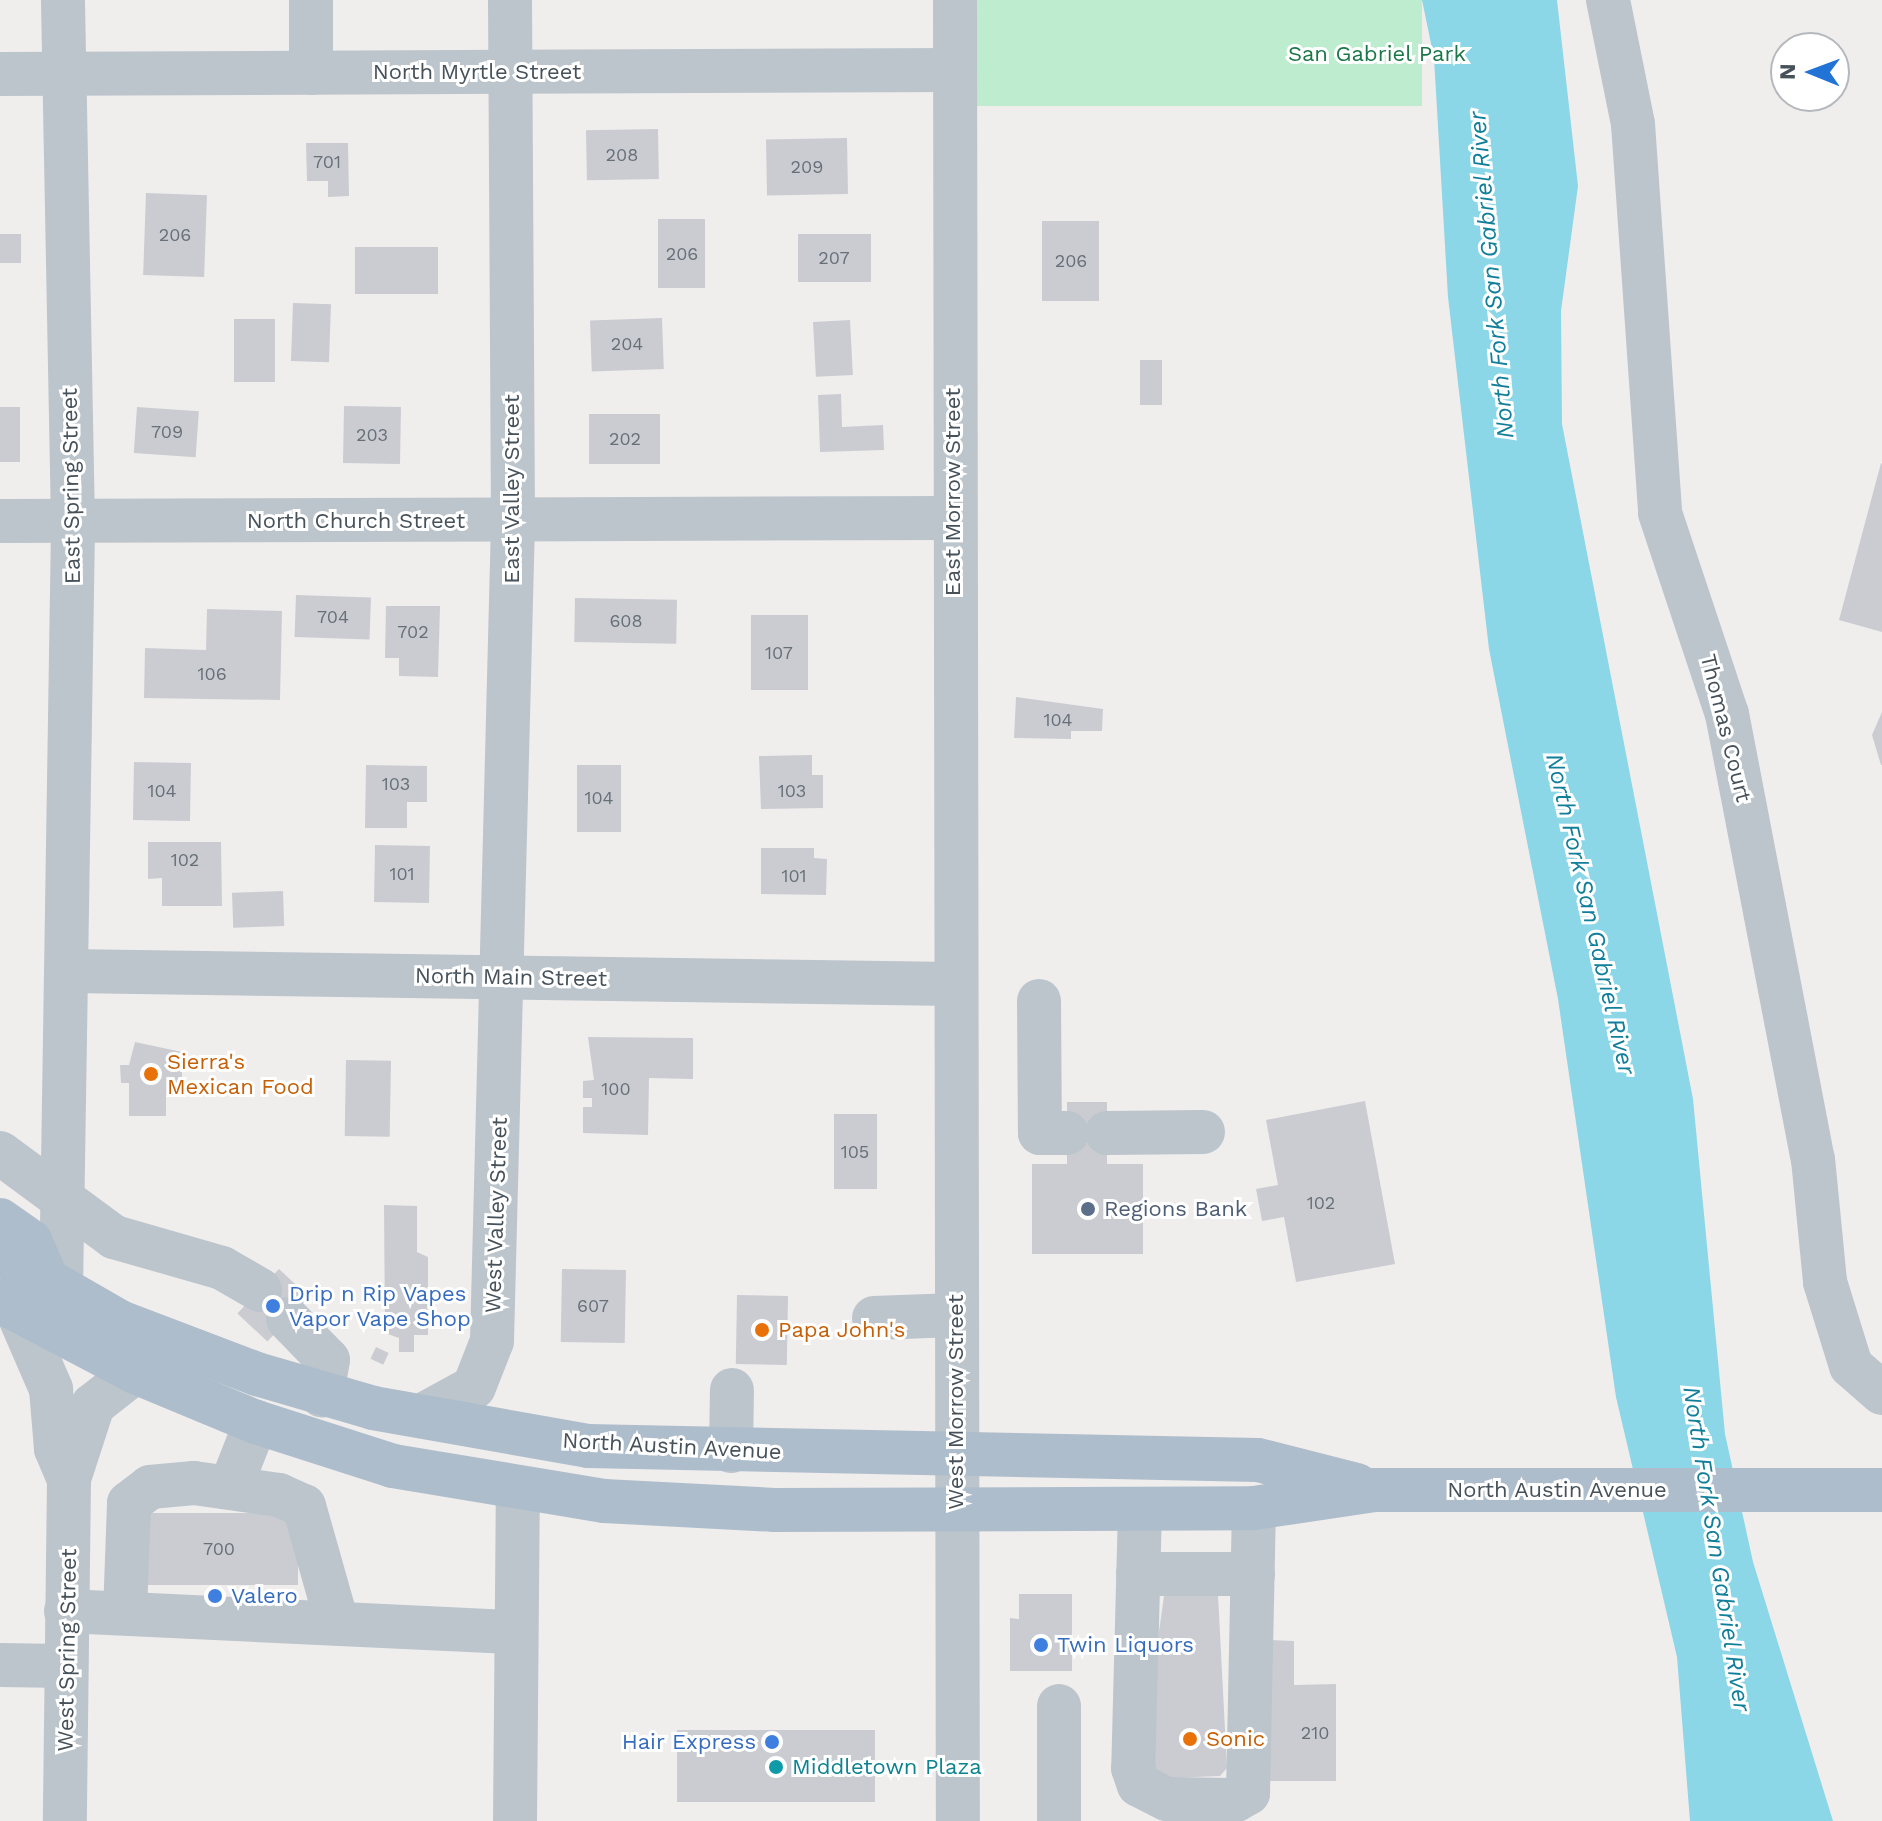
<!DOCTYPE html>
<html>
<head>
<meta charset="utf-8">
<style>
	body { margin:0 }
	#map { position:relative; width:1882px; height:1821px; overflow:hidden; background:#f0eded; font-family:"Work Sans",sans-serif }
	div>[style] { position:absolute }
	.green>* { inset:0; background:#bdecce; transform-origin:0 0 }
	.water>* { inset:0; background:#8bd6e7 }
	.building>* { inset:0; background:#caccd2; transform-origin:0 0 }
	.minor>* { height:44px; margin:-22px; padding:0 22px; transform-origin:22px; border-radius:22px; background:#bcc5cc }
	.major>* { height:44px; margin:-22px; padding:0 22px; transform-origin:22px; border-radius:22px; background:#aebdcb }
	.dots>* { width:22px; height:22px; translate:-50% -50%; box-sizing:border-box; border:4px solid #fff; border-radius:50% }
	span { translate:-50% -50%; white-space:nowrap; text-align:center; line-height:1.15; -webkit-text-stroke:6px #fff; paint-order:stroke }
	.number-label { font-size:18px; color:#677078 }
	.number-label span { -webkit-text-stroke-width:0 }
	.park-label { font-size:22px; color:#1b7748 }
	.street-label { font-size:22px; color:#46515a }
	.food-label { font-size:22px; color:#c56008 }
	.left { translate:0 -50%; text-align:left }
	.service-label { font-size:22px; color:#4e5e75 }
	.shop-label { font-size:22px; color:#366cbe }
	.right { translate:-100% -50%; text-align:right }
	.culture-label { font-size:22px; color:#0d838f }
	.water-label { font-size:24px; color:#127f9a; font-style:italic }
	.north { position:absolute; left:1770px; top:32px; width:80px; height:80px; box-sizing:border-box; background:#fff; border:2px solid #b5b9bd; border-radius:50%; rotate:271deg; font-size:22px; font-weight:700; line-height:32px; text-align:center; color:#46515a }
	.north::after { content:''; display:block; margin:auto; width:28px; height:36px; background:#2173d6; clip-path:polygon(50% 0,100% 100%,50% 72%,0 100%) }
</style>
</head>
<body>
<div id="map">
	<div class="green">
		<i style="left:976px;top:0;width:446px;height:106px"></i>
	</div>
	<div class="water">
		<i style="clip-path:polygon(1422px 0,1557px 0,1578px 186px,1561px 311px,1562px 424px,1693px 1099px,1725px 1434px,1753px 1562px,1833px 1821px,1690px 1821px,1677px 1657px,1616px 1397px,1558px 999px,1489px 649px,1448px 297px,1434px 58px)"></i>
	</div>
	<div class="building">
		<i style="left:658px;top:129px;width:50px;height:72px;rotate:89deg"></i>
		<i style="left:847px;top:138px;width:56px;height:81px;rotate:89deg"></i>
		<i style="clip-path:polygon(306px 143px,348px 143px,349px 196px,328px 197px,328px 181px,307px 181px)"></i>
		<i style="left:146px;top:193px;width:61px;height:82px;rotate:2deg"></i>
		<i style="left:658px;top:219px;width:47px;height:69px"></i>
		<i style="left:1042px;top:221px;width:57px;height:80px"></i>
		<i style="left:0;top:234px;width:21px;height:29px"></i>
		<i style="left:798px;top:234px;width:73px;height:48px"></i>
		<i style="left:438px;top:247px;width:47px;height:83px;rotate:90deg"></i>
		<i style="left:293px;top:303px;width:38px;height:58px;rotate:2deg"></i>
		<i style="left:662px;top:318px;width:51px;height:72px;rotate:88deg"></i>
		<i style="left:234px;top:319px;width:41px;height:63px"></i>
		<i style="left:850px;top:320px;width:55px;height:37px;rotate:87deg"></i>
		<i style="left:1140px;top:360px;width:22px;height:45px"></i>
		<i style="clip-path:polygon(841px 394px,842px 427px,883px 425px,884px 450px,820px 452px,818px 395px)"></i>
		<i style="left:344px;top:406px;width:57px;height:57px;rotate:1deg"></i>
		<i style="left:0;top:407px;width:20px;height:55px"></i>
		<i style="left:137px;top:407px;width:62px;height:46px;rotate:4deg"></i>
		<i style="left:660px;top:414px;width:50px;height:71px;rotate:90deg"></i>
		<i style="clip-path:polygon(1881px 463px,1882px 464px,1882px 632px,1839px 620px)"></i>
		<i style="left:296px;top:595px;width:75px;height:42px;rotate:2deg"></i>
		<i style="left:575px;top:598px;width:102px;height:44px;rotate:1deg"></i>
		<i style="clip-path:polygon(386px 606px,440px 606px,438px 677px,399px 676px,399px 658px,385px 658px)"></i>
		<i style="clip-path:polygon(207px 609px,282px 611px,280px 700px,144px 698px,145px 648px,206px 650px)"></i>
		<i style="left:751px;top:615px;width:57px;height:75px"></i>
		<i style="clip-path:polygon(1016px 697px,1103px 709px,1102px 731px,1071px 731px,1071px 739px,1014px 738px)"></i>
		<i style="clip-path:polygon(1882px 712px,1882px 765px,1881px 765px,1872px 735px)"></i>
		<i style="clip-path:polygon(812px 755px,812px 775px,823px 775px,823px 808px,761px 809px,759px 756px)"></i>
		<i style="left:134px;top:762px;width:57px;height:58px;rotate:1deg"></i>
		<i style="clip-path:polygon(366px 765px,427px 766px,427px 802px,407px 802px,407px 828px,365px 828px)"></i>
		<i style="left:577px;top:765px;width:44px;height:67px"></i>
		<i style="clip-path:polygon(148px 842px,221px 842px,222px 906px,162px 906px,162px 878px,148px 879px)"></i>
		<i style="left:375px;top:845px;width:55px;height:57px;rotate:1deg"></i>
		<i style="clip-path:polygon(761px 848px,814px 848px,814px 858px,827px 859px,826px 895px,761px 894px)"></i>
		<i style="left:283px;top:891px;width:35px;height:51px;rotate:88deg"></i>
		<i style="clip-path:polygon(588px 1037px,693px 1038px,693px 1079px,649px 1078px,648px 1135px,583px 1133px,583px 1107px,592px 1107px,592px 1098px,583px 1098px,583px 1081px,594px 1080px)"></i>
		<i style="clip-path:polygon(135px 1042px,182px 1052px,182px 1095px,166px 1095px,166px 1116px,129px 1116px,129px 1083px,121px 1083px,120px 1065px,129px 1065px)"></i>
		<i style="left:346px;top:1060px;width:45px;height:76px;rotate:1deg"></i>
		<i style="clip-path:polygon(1365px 1101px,1395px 1264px,1296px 1282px,1284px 1217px,1262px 1221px,1256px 1189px,1278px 1185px,1266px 1120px)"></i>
		<i style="clip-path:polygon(1067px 1102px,1107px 1102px,1107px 1164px,1143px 1164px,1143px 1254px,1032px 1254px,1032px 1164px,1067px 1164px)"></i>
		<i style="left:834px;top:1114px;width:43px;height:75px"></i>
		<i style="clip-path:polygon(384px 1205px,417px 1206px,417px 1252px,428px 1257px,428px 1335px,414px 1335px,414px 1352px,399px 1352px,399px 1338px,385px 1333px)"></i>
		<i style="left:279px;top:1269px;width:41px;height:61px;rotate:43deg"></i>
		<i style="left:562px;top:1269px;width:64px;height:73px;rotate:1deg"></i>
		<i style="left:737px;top:1295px;width:51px;height:69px;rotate:1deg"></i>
		<i style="left:376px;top:1347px;width:14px;height:13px;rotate:25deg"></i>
		<i style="left:141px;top:1513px;width:157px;height:72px"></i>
		<i style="clip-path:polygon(1019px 1594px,1072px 1594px,1072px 1671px,1010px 1671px,1010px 1618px,1019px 1619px)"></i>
		<i style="clip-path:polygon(1218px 1595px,1227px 1768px,1220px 1776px,1171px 1778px,1153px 1769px,1153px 1674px,1164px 1596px)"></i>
		<i style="clip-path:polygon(1269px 1640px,1294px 1641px,1294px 1685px,1336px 1684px,1336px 1781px,1269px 1781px)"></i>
		<i style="left:875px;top:1730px;width:72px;height:198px;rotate:90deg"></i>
	</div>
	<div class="minor">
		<i style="left:311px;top:0;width:73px;rotate:90deg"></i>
		<i style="left:955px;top:0;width:1821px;rotate:89.91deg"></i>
		<i style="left:1608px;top:0;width:126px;rotate:78.6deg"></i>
		<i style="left:1633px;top:124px;width:390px;rotate:86deg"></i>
		<i style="left:1660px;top:513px;width:212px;rotate:71.6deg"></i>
		<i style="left:1727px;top:714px;width:453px;rotate:79.1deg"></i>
		<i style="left:1813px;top:1159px;width:124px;rotate:84.4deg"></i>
		<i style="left:1825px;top:1282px;width:88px;rotate:72.8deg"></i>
		<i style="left:1851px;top:1366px;width:41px;rotate:41.1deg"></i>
		<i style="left:0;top:74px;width:955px;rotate:-0.24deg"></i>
		<i style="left:0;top:521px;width:953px;rotate:-0.18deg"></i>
		<i style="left:68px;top:971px;width:886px;rotate:0.84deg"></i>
		<i style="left:1039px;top:1001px;width:132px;rotate:89.6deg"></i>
		<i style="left:1040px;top:1133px;width:27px"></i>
		<i style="left:1107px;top:1133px;width:96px;rotate:-0.6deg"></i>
		<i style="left:0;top:1153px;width:142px;rotate:36.4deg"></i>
		<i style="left:114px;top:1237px;width:112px;rotate:16deg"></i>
		<i style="left:222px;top:1268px;width:44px;rotate:30.1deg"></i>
		<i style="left:61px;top:1291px;width:768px;rotate:-89.1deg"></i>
		<i style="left:73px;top:523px;width:523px;rotate:-91.1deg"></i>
		<i style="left:18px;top:1313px;width:83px;rotate:66.5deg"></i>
		<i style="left:51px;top:1389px;width:60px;rotate:85.2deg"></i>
		<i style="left:56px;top:1449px;width:33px;rotate:67deg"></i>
		<i style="left:69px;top:1479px;width:342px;rotate:90.7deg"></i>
		<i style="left:874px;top:1318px;width:82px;rotate:-2.1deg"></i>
		<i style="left:288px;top:1319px;width:57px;rotate:45.7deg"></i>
		<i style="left:328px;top:1360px;width:36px;rotate:100deg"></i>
		<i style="left:421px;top:1416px;width:60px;rotate:-28.7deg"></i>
		<i style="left:474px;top:1387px;width:49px;rotate:-68.6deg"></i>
		<i style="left:492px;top:1341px;width:821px;rotate:-88.53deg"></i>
		<i style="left:513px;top:520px;width:520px;rotate:-90.33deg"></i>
		<i style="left:731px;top:1451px;width:61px;rotate:-89.1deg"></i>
		<i style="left:69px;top:1479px;width:78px;rotate:-72deg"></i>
		<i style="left:93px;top:1405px;width:53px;rotate:-38.2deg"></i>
		<i style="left:231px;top:1486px;width:69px;rotate:-68.7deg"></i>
		<i style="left:1140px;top:1509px;width:259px;rotate:91.5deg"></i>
		<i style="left:1133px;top:1768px;width:18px;rotate:71deg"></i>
		<i style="left:1139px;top:1785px;width:31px;rotate:27deg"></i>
		<i style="left:1167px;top:1799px;width:69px;rotate:0.8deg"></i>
		<i style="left:1236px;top:1800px;width:14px;rotate:-30deg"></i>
		<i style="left:1248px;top:1793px;width:285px;rotate:-88.8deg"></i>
		<i style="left:1138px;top:1574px;width:115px"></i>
		<i style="left:66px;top:1611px;width:447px;rotate:2.7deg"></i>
		<i style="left:125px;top:1613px;width:110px;rotate:-87.9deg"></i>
		<i style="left:129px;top:1503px;width:26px;rotate:-37deg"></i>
		<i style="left:150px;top:1487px;width:44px;rotate:-5.2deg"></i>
		<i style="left:194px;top:1483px;width:86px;rotate:8deg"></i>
		<i style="left:279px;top:1495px;width:27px;rotate:24deg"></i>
		<i style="left:304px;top:1506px;width:122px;rotate:74.2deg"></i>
		<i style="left:0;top:1665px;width:66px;rotate:0.9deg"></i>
		<i style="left:1059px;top:1706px;width:115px;rotate:90deg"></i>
		<i style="left:515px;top:1821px;width:333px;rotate:-89.5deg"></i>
	</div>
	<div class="major">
		<i style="left:0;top:1220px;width:37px;rotate:35deg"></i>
		<i style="left:30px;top:1241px;width:30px;rotate:66deg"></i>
		<i style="left:0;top:1253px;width:138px;rotate:29.9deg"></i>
		<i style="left:120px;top:1322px;width:147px;rotate:20.8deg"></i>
		<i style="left:257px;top:1374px;width:121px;rotate:16.3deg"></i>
		<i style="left:373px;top:1408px;width:218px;rotate:10deg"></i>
		<i style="left:588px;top:1446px;width:670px;rotate:1.2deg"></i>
		<i style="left:1258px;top:1460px;width:102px;rotate:14.2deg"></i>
		<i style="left:0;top:1301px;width:153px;rotate:27.7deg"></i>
		<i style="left:135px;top:1372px;width:131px;rotate:22.5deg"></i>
		<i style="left:256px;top:1422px;width:144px;rotate:17.8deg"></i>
		<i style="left:393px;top:1466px;width:214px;rotate:9.4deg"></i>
		<i style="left:604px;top:1501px;width:170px;rotate:3deg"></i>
		<i style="left:774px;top:1510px;width:480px;rotate:-0.2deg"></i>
		<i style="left:1254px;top:1508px;width:122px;rotate:-8.5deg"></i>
		<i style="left:1375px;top:1490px;width:507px"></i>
	</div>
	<div class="dots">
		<i style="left:151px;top:1074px;background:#e8710a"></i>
		<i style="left:1088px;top:1209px;background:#5c6f8a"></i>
		<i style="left:273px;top:1306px;background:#3f7fe0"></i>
		<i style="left:762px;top:1330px;background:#e8710a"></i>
		<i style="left:215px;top:1596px;background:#3f7fe0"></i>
		<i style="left:1041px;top:1645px;background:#3f7fe0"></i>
		<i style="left:1190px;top:1739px;background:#e8710a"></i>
		<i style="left:772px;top:1742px;background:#3f7fe0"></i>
		<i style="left:776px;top:1767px;background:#0f9aa8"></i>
	</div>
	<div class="number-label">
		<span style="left:622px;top:155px">208</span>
		<span style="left:327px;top:162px">701</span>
		<span style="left:807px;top:167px">209</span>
		<span style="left:175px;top:235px">206</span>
		<span style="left:682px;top:254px">206</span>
		<span style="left:834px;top:258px">207</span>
		<span style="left:1071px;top:261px">206</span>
		<span style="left:627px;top:344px">204</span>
		<span style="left:167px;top:432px">709</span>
		<span style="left:372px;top:435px">203</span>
		<span style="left:625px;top:439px">202</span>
		<span style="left:333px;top:617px">704</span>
		<span style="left:626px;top:621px">608</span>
		<span style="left:413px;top:632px">702</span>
		<span style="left:779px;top:653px">107</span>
		<span style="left:212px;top:674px">106</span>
		<span style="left:1058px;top:720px">104</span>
		<span style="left:396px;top:784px">103</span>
		<span style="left:162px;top:791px">104</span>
		<span style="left:792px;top:791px">103</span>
		<span style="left:599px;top:798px">104</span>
		<span style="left:185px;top:860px">102</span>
		<span style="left:402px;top:874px">101</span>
		<span style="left:794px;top:876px">101</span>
		<span style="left:616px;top:1089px">100</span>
		<span style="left:855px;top:1152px">105</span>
		<span style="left:1321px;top:1203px">102</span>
		<span style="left:593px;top:1306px">607</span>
		<span style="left:219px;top:1549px">700</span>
		<span style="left:1315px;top:1733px">210</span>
	</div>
	<div class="park-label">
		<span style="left:1377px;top:54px">San Gabriel Park</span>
	</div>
	<div class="street-label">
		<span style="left:477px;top:72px">North Myrtle Street</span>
		<span style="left:71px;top:486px;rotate:-91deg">East Spring Street</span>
		<span style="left:512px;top:489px;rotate:-90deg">East Valley Street</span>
		<span style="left:953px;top:492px;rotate:-90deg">East Morrow Street</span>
		<span style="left:356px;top:521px">North Church Street</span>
		<span style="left:1726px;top:728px;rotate:76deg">Thomas Court</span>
		<span style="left:511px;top:977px;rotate:1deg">North Main Street</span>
		<span style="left:496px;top:1215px;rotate:-88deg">West Valley Street</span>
		<span style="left:956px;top:1402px;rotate:-90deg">West Morrow Street</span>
		<span style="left:672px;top:1446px;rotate:3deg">North Austin Avenue</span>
		<span style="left:1557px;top:1490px">North Austin Avenue</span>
		<span style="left:67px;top:1650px;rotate:-89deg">West Spring Street</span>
	</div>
	<div class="food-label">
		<span class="left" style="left:167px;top:1074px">Sierra's<br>Mexican Food</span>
		<span class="left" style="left:778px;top:1330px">Papa John's</span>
		<span class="left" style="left:1206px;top:1739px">Sonic</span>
	</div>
	<div class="service-label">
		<span class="left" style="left:1104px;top:1209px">Regions Bank</span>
	</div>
	<div class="shop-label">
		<span class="left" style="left:289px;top:1306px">Drip n Rip Vapes<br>Vapor Vape Shop</span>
		<span class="left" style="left:231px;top:1596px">Valero</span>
		<span class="left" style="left:1057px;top:1645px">Twin Liquors</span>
		<span class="right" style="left:756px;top:1742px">Hair Express</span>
	</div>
	<div class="culture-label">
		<span class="left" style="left:792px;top:1767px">Middletown Plaza</span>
	</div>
	<div class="water-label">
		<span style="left:1492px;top:275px;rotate:-95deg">North Fork San Gabriel River</span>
		<span style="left:1590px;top:914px;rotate:77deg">North Fork San Gabriel River</span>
		<span style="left:1716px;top:1549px;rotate:81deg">North Fork San Gabriel River</span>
	</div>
	<div class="north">N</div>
</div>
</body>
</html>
